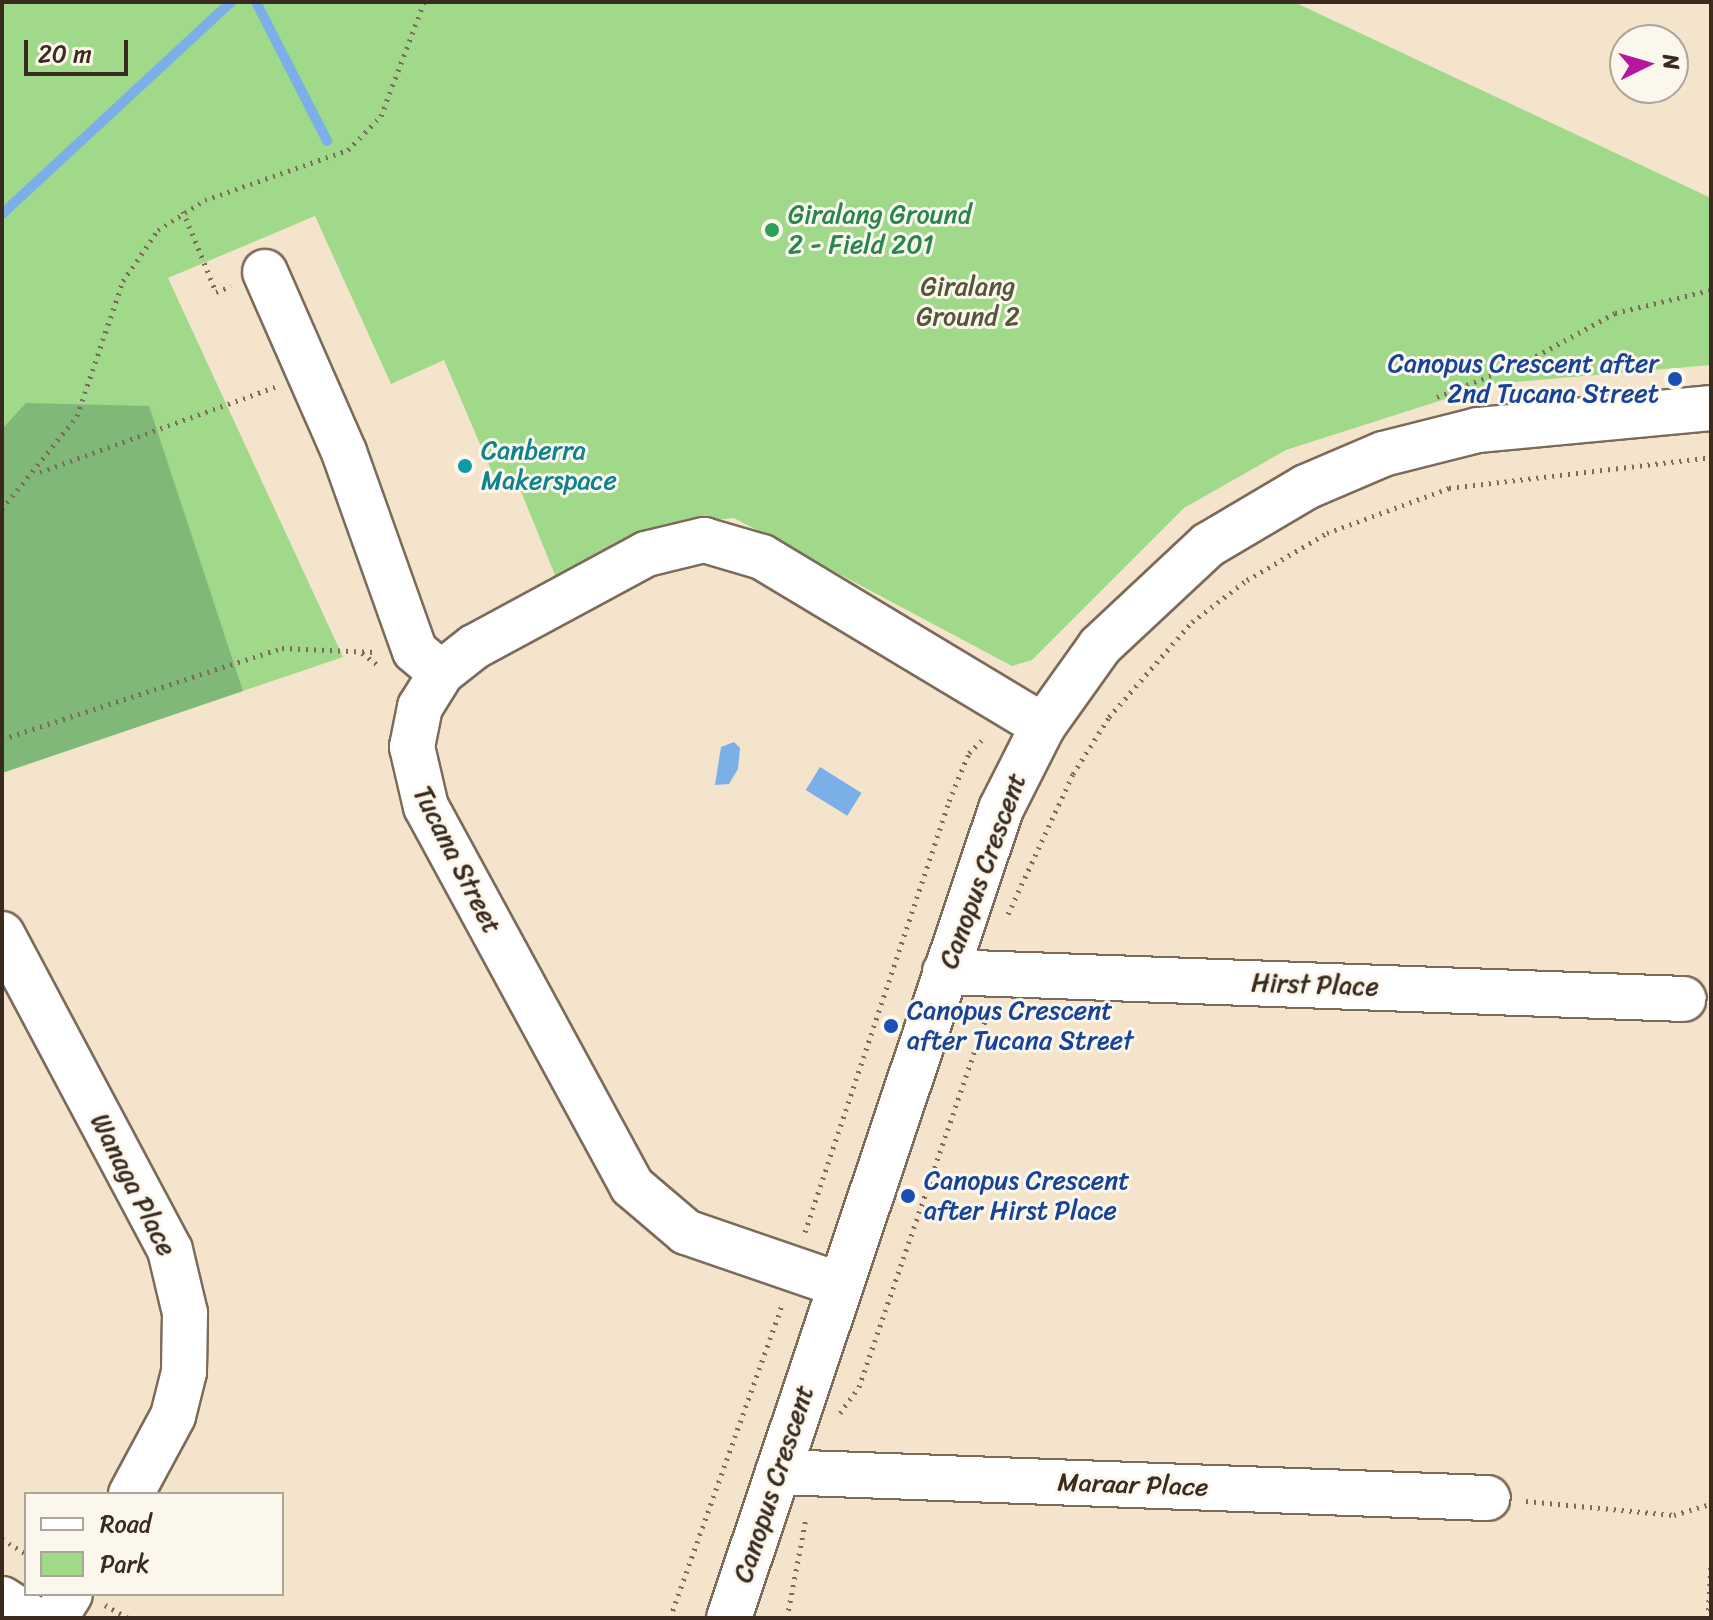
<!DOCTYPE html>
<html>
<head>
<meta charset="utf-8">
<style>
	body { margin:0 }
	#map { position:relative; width:1713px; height:1620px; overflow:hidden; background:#f5e4cc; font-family:Sriracha,sans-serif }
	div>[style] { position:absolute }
	.green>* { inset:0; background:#a1d98b }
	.forest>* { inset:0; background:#80b977 }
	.water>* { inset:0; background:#7aafe8; transform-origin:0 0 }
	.stream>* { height:10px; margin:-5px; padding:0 5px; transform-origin:5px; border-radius:5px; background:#7aafe8 }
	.path>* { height:5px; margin-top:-2.5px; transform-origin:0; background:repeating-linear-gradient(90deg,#7c6b5b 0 2px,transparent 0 8px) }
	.roads { filter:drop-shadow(2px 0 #7c6b5b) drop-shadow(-2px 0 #7c6b5b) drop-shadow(0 2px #7c6b5b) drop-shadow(0 -2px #7c6b5b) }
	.minor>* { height:44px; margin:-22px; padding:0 22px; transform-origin:22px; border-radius:22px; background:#fff }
	.dots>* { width:22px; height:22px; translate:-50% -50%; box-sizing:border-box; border:4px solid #fbf7ec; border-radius:50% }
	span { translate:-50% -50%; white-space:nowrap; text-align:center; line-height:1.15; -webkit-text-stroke:6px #fbf7ec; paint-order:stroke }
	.leisure-label { font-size:26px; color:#27864d }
	.left { translate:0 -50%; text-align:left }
	.park-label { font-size:26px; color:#545639 }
	.transit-label { font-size:26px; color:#164399 }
	.right { translate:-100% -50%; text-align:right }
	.culture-label { font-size:26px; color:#0d838f }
	.street-label { font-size:26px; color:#3b2a1e }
	.frame { position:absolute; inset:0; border:4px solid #3b2a1e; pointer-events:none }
	.legend { position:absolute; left:24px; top:1492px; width:260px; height:104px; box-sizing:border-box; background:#fbf7ec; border:2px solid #aea59a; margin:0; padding:10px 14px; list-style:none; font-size:24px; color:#3b2a1e }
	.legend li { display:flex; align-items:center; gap:16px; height:40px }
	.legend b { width:40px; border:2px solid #aea59a }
	.north { position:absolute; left:1609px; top:24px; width:80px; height:80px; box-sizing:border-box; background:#fbf7ec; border:2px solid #aea59a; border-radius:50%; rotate:85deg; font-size:22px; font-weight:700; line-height:32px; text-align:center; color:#3b2a1e }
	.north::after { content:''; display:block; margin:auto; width:28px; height:36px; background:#b5179e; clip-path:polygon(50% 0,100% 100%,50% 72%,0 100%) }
	.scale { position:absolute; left:24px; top:40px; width:104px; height:36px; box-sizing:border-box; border:4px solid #3b2a1e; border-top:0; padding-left:10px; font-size:24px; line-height:28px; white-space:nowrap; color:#3b2a1e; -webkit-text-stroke:6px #fbf7ec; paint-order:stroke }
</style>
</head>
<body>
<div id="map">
	<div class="green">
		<i style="clip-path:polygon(2px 2px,1294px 2px,1711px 198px,1711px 365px,1492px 384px,1286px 450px,1184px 508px,1032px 660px,1012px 666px,734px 518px,664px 525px,557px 580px,518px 484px,500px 491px,444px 360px,391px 384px,315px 216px,168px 278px,343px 657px,2px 773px)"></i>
	</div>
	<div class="forest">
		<i style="clip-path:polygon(26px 403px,149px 406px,243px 691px,2px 773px,2px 429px)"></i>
	</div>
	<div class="water">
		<i style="clip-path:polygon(734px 742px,740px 748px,738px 769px,729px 784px,715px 785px,721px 747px)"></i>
		<i style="left:820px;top:767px;width:49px;height:27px;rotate:32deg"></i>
	</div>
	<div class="stream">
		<i style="left:256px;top:2px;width:156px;rotate:62.9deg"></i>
		<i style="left:2px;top:214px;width:312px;rotate:-42.8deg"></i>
	</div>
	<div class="path">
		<i style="left:183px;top:211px;width:87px;rotate:67.8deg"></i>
		<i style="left:216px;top:292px;width:16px;rotate:-22deg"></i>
		<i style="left:1437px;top:397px;width:99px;rotate:-21.9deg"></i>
		<i style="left:1529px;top:360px;width:98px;rotate:-28.7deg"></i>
		<i style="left:1615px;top:313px;width:99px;rotate:-13.5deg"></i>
		<i style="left:40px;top:472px;width:250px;rotate:-19.9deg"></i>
		<i style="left:2px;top:509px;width:119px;rotate:-51.1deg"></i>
		<i style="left:77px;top:416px;width:143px;rotate:-71.2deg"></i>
		<i style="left:123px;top:281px;width:62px;rotate:-55.5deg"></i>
		<i style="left:158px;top:230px;width:56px;rotate:-32.6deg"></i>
		<i style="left:205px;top:200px;width:151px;rotate:-19.3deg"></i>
		<i style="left:348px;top:150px;width:47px;rotate:-45.9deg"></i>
		<i style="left:381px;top:116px;width:122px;rotate:-69.3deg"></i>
		<i style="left:362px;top:653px;width:21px;rotate:37deg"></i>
		<i style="left:2px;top:739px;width:294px;rotate:-18deg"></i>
		<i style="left:282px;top:648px;width:92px;rotate:2.5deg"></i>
		<i style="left:1008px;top:914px;width:154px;rotate:-65.1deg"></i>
		<i style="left:1073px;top:774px;width:67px;rotate:-57.7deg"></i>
		<i style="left:1109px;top:717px;width:126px;rotate:-48.9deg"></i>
		<i style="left:1192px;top:622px;width:69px;rotate:-37.4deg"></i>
		<i style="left:1247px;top:580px;width:93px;rotate:-30.4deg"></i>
		<i style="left:1327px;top:533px;width:130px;rotate:-20.2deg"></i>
		<i style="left:1449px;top:488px;width:264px;rotate:-6.7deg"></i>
		<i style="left:805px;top:1232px;width:454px;rotate:-71.5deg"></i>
		<i style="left:949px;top:801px;width:52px;rotate:-67.4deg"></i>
		<i style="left:969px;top:753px;width:24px;rotate:-45deg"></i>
		<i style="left:840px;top:1413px;width:32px;rotate:-54deg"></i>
		<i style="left:859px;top:1387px;width:397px;rotate:-71deg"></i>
		<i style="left:1526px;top:1501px;width:149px;rotate:5.4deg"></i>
		<i style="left:1674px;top:1515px;width:39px;rotate:-17deg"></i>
		<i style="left:2px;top:1539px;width:28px;rotate:32deg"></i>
		<i style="left:105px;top:1605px;width:26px;rotate:29deg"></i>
		<i style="left:670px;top:1618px;width:331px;rotate:-70.3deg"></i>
		<i style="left:787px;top:1618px;width:102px;rotate:-79.2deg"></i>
		<i style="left:1708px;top:1618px;width:55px;rotate:-86.9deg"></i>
	</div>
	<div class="roads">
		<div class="minor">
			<i style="left:265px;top:272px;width:197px;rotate:66.3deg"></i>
			<i style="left:344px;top:452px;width:211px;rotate:70.4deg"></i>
			<i style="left:415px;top:651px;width:34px;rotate:40deg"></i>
			<i style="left:2px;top:934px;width:358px;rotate:62deg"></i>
			<i style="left:170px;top:1250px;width:65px;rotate:76.6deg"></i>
			<i style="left:185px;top:1313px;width:59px;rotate:91deg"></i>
			<i style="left:184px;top:1372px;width:45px;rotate:104deg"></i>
			<i style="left:173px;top:1416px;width:89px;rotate:118.3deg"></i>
			<i style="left:945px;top:972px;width:739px;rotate:2.09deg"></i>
			<i style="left:840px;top:1285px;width:163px;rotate:-161deg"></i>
			<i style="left:686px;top:1232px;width:71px;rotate:-139.6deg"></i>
			<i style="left:632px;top:1186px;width:431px;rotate:-118.5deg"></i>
			<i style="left:426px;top:807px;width:62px;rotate:-103.1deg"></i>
			<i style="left:412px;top:747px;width:41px;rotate:-78.7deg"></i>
			<i style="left:420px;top:707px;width:40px;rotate:-58deg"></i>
			<i style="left:441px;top:673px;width:42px;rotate:-38.2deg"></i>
			<i style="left:474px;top:647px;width:196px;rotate:-28.4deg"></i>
			<i style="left:646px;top:554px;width:60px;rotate:-13.6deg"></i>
			<i style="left:704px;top:540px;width:60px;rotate:16.3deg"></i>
			<i style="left:762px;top:557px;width:328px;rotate:31deg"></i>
			<i style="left:778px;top:1472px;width:710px;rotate:2.1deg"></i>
			<i style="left:2px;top:1599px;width:36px;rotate:32deg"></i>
			<i style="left:55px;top:1618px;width:28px;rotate:-58deg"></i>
			<i style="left:729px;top:1618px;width:854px;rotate:-71.42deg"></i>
			<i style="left:1001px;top:809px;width:93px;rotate:-63.2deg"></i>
			<i style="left:1043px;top:726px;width:98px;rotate:-54.5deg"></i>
			<i style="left:1100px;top:646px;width:148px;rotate:-43.1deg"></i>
			<i style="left:1208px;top:545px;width:114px;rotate:-30.6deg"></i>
			<i style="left:1306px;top:487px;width:84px;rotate:-23.2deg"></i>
			<i style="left:1383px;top:454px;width:98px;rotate:-14.2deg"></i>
			<i style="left:1478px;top:430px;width:234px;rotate:-5.4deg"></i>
		</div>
	</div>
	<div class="dots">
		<i style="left:772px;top:230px;background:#2e9e5b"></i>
		<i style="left:1675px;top:379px;background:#1a4fb4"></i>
		<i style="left:465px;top:466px;background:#0f9aa8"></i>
		<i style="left:891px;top:1026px;background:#1a4fb4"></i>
		<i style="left:908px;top:1196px;background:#1a4fb4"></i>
	</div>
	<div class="leisure-label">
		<span class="left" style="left:788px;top:230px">Giralang Ground<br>2 - Field 201</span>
	</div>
	<div class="park-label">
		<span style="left:968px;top:302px">Giralang<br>Ground 2</span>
	</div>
	<div class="transit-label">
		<span class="right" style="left:1659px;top:379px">Canopus Crescent after<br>2nd Tucana Street</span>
		<span class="left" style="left:907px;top:1026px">Canopus Crescent<br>after Tucana Street</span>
		<span class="left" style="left:924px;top:1196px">Canopus Crescent<br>after Hirst Place</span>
	</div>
	<div class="culture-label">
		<span class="left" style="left:481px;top:466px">Canberra<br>Makerspace</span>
	</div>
	<div class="street-label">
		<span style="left:457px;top:860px;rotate:63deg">Tucana Street</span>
		<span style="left:983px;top:871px;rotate:-70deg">Canopus Crescent</span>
		<span style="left:1315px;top:985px;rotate:2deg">Hirst Place</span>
		<span style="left:133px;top:1185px;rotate:63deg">Wanaga Place</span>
		<span style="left:774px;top:1484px;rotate:-72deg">Canopus Crescent</span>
		<span style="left:1133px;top:1485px;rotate:2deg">Maraar Place</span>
	</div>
	<div class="frame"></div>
	<ul class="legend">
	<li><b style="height:10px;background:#fff"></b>Road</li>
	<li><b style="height:22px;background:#a1d98b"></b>Park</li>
	</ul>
	<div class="north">N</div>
	<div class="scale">20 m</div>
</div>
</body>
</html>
